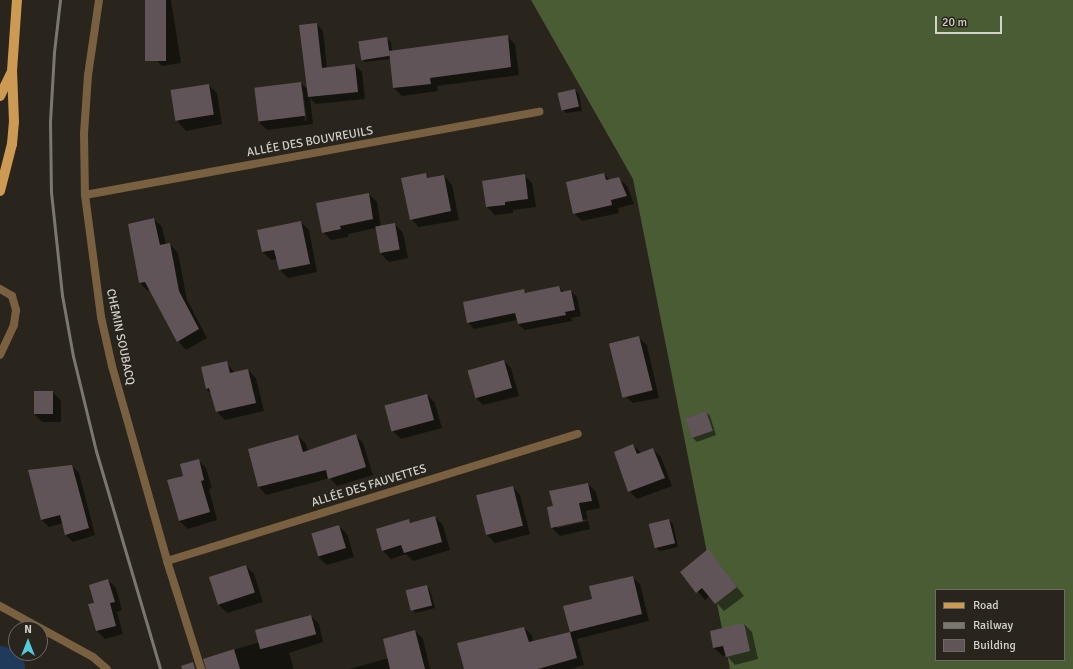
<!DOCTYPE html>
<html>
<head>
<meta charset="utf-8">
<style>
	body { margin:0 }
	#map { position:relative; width:1073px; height:669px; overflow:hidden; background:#29251c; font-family:Signika,sans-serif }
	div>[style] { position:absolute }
	.forest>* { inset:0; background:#4a5c33 }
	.shadow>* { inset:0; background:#0007 }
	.river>* { height:40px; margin:-20px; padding:0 20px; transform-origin:20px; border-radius:20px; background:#1f3a5a }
	.building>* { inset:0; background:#605458; transform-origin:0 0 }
	.lane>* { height:8px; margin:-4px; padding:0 4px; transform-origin:4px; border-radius:4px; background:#796040 }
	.street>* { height:8px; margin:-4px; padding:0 4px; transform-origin:4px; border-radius:4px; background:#796040 }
	.primary>* { height:10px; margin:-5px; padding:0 5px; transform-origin:5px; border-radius:5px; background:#cd9a54 }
	.rail>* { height:3px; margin:-1.5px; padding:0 1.5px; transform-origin:1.5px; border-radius:1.5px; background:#7a7770 }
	span { translate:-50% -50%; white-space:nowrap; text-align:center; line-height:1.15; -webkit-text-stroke:4px #29251c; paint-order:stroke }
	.street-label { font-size:12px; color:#d3d1cb }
	.legend { position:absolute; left:935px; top:589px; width:130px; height:72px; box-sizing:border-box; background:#29251c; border:1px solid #6d6a62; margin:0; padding:5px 7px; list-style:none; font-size:12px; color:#d3d1cb }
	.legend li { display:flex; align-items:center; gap:8px; height:20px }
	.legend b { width:20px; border:1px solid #6d6a62 }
	.north { position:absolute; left:8px; top:621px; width:40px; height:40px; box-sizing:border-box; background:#29251c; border:1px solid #6d6a62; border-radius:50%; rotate:0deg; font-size:11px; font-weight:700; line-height:16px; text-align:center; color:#d3d1cb }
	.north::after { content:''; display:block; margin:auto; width:14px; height:18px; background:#54cadd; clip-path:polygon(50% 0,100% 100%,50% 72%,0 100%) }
	.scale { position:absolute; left:935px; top:16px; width:67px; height:18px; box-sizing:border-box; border:2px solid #d3d1cb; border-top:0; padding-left:5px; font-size:12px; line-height:14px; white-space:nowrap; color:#d3d1cb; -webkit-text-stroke:3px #29251c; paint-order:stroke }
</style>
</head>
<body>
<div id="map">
	<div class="forest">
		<i style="clip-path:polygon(evenodd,531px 0,1073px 0,1073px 669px,730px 669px,633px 179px,531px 0,936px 590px,1064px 590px,1064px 660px,936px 660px,936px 590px)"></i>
	</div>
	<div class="shadow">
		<i style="clip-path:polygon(146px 0,171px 0,181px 63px,162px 66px,155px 59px)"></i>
		<i style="clip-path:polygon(evenodd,317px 24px,323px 31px,327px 69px,355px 65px,362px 72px,365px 99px,316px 104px,310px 98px,313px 124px,267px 130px,259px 122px,301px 83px,308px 90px,317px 24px,301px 91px,303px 91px,307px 121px,305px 121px,301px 91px)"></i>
		<i style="clip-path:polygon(507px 36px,515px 44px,519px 75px,437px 86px,438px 91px,402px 96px,394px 88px,391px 59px,365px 62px,361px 58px,387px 39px,391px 42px,392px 52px)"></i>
		<i style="clip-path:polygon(209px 85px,217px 93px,222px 124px,186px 131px,178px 122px)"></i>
		<i style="clip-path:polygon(575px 90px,579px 94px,582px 111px,566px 113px,562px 109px)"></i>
		<i style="clip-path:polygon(604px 174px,610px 180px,618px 178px,627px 186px,634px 204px,618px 208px,619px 213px,582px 221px,574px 213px)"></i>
		<i style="clip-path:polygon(425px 175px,430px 179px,444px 176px,452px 185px,459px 220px,419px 227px,411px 219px)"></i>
		<i style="clip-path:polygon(524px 175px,532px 183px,536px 207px,513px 210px,513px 213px,495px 215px,487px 207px,483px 182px)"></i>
		<i style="clip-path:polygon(369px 194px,377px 202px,381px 227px,395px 224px,403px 233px,408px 258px,389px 262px,381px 254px,376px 228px,348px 234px,348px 237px,331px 240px,323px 232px,317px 203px)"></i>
		<i style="clip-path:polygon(154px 219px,162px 227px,166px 245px,170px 244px,178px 253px,187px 300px,207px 338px,186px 350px,178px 341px,150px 290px,148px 291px,140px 283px)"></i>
		<i style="clip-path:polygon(301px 222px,309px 230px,317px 272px,288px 278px,280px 270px,277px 259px,271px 260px,263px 252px,259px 230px)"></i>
		<i style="clip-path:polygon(559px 287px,564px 292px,571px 291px,577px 297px,581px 316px,571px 318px,572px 321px,525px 330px,518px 324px,517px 320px,474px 329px,468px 323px,524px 290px,527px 294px)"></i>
		<i style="clip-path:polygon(638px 337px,647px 345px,659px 398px,633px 403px,624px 395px,610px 343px)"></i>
		<i style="clip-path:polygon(504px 361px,511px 368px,519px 396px,483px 405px,475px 397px)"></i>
		<i style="clip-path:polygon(226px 362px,235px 373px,248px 370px,256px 378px,264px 411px,225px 420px,217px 412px,212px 394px,206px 389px)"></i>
		<i style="clip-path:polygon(53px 392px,61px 401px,61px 422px,42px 422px,34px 414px)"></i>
		<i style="clip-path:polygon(427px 395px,435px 403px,442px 428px,401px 439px,393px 431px,386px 407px)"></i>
		<i style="clip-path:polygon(706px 412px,710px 416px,716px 435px,697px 442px,693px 438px,686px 418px)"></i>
		<i style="clip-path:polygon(355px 435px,363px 443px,373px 475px,337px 486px,330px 478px,266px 495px,259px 487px,249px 450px,298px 436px,306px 444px,308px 451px)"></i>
		<i style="clip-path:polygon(633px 445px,641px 453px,653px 449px,661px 457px,672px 486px,637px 499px,629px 491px)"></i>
		<i style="clip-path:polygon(198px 460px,206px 468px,212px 488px,209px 489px,217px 520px,188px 529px,179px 521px,184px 477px)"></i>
		<i style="clip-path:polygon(72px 466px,79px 473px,95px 535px,73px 542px,66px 535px,63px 523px,49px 527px,42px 520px)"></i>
		<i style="clip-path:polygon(evenodd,588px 484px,596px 492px,600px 508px,586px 511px,590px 529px,560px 536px,552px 528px,548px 508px,554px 507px,588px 484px,588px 519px,588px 521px,557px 528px,557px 526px,588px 519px)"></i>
		<i style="clip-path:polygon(513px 487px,520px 495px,530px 534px,495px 543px,487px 535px,477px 496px)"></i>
		<i style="clip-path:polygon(435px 517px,443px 525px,450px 550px,413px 561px,406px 554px,391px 559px,383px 551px,377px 530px,409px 520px,412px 524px)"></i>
		<i style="clip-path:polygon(669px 520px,673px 524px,678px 547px,660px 551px,656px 548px)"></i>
		<i style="clip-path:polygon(339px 526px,347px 534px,354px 557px,327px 565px,318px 557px)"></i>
		<i style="clip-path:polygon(708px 550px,744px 596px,724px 611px,710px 596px,705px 600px,682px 573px)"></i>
		<i style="clip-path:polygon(246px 566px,254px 574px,263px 602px,227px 613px,219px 605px,210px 577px)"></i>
		<i style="clip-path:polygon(632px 577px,640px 584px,649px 621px,577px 639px,584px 665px,571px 669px,465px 669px,524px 628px,532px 635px,533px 642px,571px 633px,564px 606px,593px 600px)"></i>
		<i style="clip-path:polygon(108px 580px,116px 588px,122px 610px,117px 612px,123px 634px,105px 639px,97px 631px,95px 603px)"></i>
		<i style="clip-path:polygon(427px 586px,430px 590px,435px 608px,416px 613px,412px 609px,407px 591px)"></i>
		<i style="clip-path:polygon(311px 616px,319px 624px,323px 642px,289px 653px,294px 669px,217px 669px,213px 656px,260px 642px)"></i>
		<i style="clip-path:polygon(744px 624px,752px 632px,758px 659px,735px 665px,726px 655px,723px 656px,714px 648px)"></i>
		<i style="clip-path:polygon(415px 631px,423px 639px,430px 669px,349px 669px,389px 658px)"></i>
	</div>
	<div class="river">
		<i style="left:0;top:666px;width:6px;rotate:31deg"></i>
	</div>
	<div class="building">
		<i style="left:145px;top:0;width:21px;height:61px"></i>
		<i style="clip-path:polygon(317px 23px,322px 68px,355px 64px,358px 92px,308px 97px,299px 25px)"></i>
		<i style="clip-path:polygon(508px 35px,511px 67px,430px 78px,431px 84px,393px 88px,389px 51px)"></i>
		<i style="left:387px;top:37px;width:19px;height:29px;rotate:81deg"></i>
		<i style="left:301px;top:82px;width:34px;height:47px;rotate:83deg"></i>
		<i style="left:209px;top:84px;width:31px;height:39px;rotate:81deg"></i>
		<i style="left:575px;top:89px;width:18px;height:18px;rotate:77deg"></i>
		<i style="clip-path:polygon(426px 173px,427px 178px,444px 175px,451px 211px,410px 220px,401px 178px)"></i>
		<i style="clip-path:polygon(604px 173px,606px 180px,619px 177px,627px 196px,611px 200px,612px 205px,573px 214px,566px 182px)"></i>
		<i style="clip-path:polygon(525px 174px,528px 199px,505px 202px,505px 205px,486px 207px,482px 181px)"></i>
		<i style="clip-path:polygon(369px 193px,373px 219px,340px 226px,341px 229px,322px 233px,316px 203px)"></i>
		<i style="clip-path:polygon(154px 218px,160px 245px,170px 243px,179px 291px,199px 329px,177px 342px,145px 282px,139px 283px,128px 224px)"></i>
		<i style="clip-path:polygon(301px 221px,310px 264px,279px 270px,274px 250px,262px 252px,257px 230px)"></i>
		<i style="left:395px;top:223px;width:27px;height:20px;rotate:80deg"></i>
		<i style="clip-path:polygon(559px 286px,561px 292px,571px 290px,575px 310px,565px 312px,566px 315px,518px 324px,515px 313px,467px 323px,463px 302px,524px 289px,525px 293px)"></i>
		<i style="left:639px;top:336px;width:56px;height:31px;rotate:76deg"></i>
		<i style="left:504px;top:360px;width:29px;height:38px;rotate:74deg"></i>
		<i style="clip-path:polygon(227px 361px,230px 373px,248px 369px,256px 403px,216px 412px,209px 388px,206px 389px,201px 367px)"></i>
		<i style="left:34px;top:391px;width:19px;height:23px"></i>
		<i style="left:427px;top:394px;width:27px;height:44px;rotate:75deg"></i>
		<i style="left:706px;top:411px;width:21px;height:22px;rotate:71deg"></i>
		<i style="clip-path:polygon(356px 434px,366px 467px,328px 479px,326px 470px,258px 487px,248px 449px,298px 435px,303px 452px)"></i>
		<i style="clip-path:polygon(633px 444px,637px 454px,653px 448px,665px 478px,628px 492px,614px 452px)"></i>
		<i style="clip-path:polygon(199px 459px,204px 480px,201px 481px,210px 512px,179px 521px,167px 480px,183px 476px,180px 464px)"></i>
		<i style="clip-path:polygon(72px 465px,89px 528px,65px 535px,60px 515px,41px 520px,28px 470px)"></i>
		<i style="clip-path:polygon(588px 483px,592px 501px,579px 503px,583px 521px,551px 528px,547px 507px,553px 506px,549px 491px)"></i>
		<i style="left:513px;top:486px;width:41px;height:38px;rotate:76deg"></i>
		<i style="clip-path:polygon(435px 516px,442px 542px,404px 553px,401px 545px,382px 551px,376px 529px,409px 519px,410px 523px)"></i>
		<i style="left:669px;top:519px;width:25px;height:21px;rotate:76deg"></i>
		<i style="left:339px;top:525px;width:24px;height:29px;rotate:73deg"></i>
		<i style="clip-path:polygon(708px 549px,737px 587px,715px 604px,702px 588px,696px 593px,680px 572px)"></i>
		<i style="left:246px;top:565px;width:29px;height:39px;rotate:72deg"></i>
		<i style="clip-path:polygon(633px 576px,642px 614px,570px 632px,577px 658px,538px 669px,464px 669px,457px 643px,524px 627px,529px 642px,570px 632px,563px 606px,592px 599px,589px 586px)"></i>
		<i style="clip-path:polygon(108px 579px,115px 602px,110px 603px,116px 626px,96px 631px,88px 604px,94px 603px,89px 585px)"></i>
		<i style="left:427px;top:585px;width:21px;height:22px;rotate:76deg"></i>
		<i style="left:311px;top:615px;width:20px;height:58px;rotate:75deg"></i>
		<i style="clip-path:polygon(744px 623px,750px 651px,726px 657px,723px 646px,713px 648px,710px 631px)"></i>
		<i style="clip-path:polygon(415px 630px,425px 669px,390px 669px,383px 639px)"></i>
		<i style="clip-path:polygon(234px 649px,240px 669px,206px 669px,203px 659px)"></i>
		<i style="clip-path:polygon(193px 662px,195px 669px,182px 669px,181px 666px)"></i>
	</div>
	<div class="lane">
		<i style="left:0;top:289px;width:14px;rotate:30deg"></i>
		<i style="left:12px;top:296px;width:15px;rotate:74deg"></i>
		<i style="left:16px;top:310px;width:15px;rotate:98deg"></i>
		<i style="left:14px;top:325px;width:33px;rotate:115deg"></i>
	</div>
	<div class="street">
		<i style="left:99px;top:0;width:76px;rotate:98.3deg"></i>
		<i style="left:88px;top:75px;width:59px;rotate:93.9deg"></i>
		<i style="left:84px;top:134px;width:61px;rotate:89.1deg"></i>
		<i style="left:85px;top:195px;width:123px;rotate:82.5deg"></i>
		<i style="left:101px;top:317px;width:50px;rotate:77.3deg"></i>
		<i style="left:112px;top:366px;width:203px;rotate:74.2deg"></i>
		<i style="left:167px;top:561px;width:113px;rotate:72.5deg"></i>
		<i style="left:85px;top:195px;width:462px;rotate:-10.4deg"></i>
		<i style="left:167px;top:561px;width:430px;rotate:-17.2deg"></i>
		<i style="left:0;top:606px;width:106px;rotate:28.7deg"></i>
		<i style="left:93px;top:657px;width:18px;rotate:41deg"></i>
	</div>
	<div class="primary">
		<i style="left:0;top:96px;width:25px;rotate:-64deg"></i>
		<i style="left:0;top:191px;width:49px;rotate:-75.7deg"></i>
		<i style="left:12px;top:144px;width:22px;rotate:-85deg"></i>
		<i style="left:14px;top:122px;width:51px;rotate:-92.2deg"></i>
		<i style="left:12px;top:71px;width:71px;rotate:-86deg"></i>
	</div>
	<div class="rail">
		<i style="left:60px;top:0;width:52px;rotate:96.6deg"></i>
		<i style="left:54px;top:52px;width:70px;rotate:93.3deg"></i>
		<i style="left:50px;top:122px;width:70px;rotate:89.2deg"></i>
		<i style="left:51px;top:192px;width:104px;rotate:83.9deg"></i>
		<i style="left:62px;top:295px;width:62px;rotate:79.8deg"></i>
		<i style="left:73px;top:356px;width:98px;rotate:76.4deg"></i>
		<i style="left:96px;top:451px;width:227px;rotate:73.6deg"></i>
	</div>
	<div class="street-label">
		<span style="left:310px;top:142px;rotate:-10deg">ALLÉE DES BOUVREUILS</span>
		<span style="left:120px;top:337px;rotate:78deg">CHEMIN SOUBACQ</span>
		<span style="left:369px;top:486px;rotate:-17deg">ALLÉE DES FAUVETTES</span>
	</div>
	<ul class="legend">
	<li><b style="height:5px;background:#cd9a54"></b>Road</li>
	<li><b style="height:5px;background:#7a7770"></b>Railway</li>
	<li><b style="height:11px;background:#605458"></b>Building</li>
	</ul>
	<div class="north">N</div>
	<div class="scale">20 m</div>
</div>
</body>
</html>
